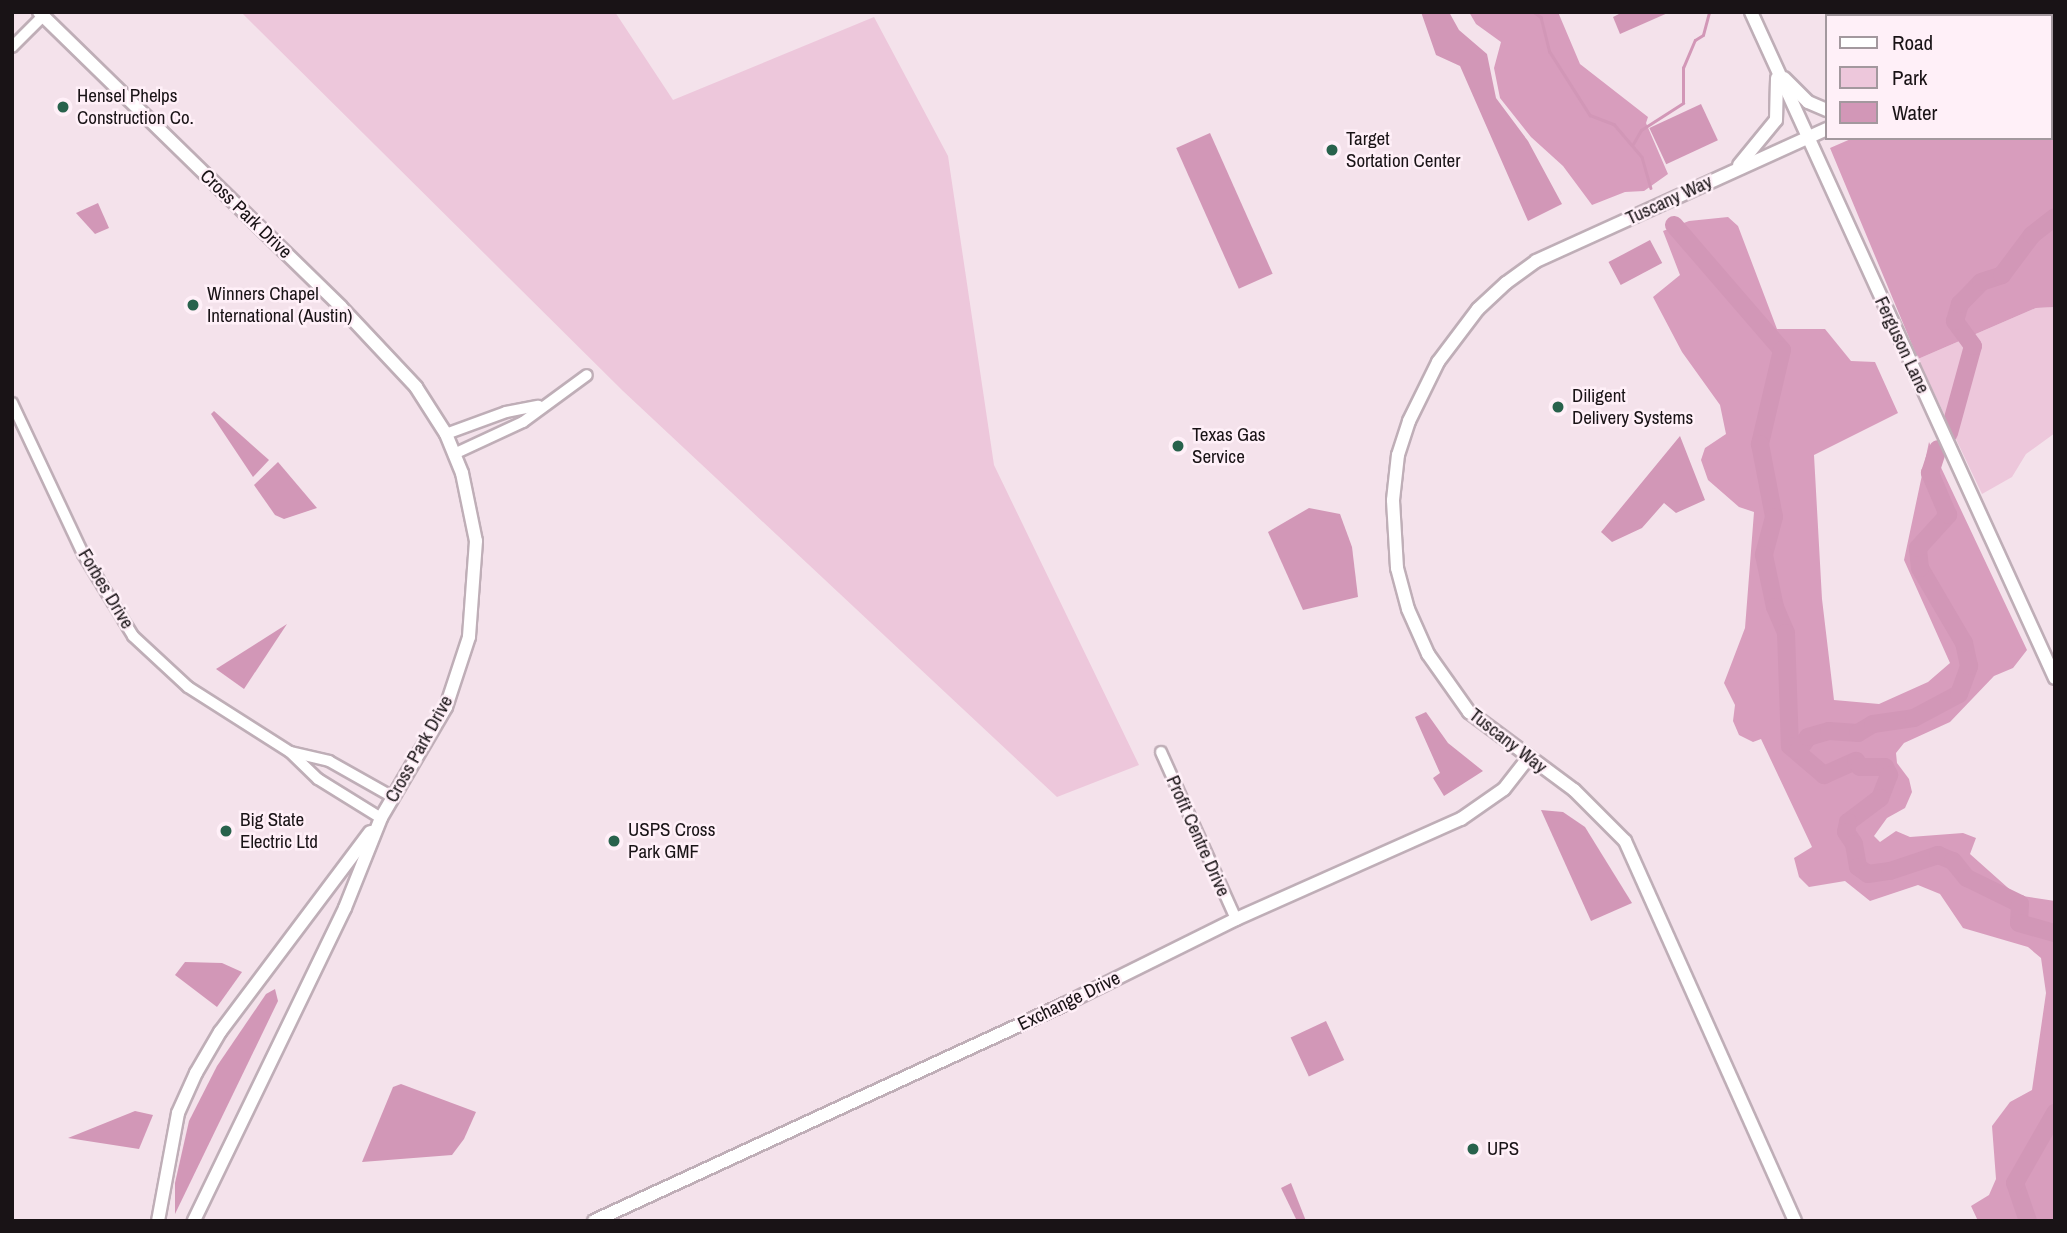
<!DOCTYPE html>
<html>
<head>
<meta charset="utf-8">
<style>
	body { margin:0 }
	#map { position:relative; width:2067px; height:1233px; overflow:hidden; background:#f4e2eb; font-family:"Archivo Narrow",sans-serif }
	div>[style] { position:absolute }
	.green>* { inset:0; background:#edc7db }
	.forest>* { inset:0; background:#d89dbd }
	.water>* { inset:0; background:#d297b7; transform-origin:0 0 }
	.stream>* { height:2.5px; margin:-1.25px; padding:0 1.25px; transform-origin:1.25px; border-radius:1.25px; background:#d297b7 }
	.river>* { height:18px; margin:-9px; padding:0 9px; transform-origin:9px; border-radius:9px; background:#d297b7 }
	.roads { filter:drop-shadow(2px 0 #bfaeb7) drop-shadow(-2px 0 #bfaeb7) drop-shadow(0 2px #bfaeb7) drop-shadow(0 -2px #bfaeb7) }
	.minor>* { height:10px; margin:-5px; padding:0 5px; transform-origin:5px; border-radius:5px; background:#fff }
	.tertiary>* { height:12px; margin:-6px; padding:0 6px; transform-origin:6px; border-radius:6px; background:#fff }
	.dots>* { width:19px; height:19px; translate:-50% -50%; box-sizing:border-box; border:4px solid #fff0f8; border-radius:50% }
	span { translate:-50% -50%; white-space:nowrap; text-align:center; line-height:1.15; -webkit-text-stroke:5px #fff0f8; paint-order:stroke }
	.poi-label { font-size:19px; color:#191316 }
	.left { translate:0 -50%; text-align:left }
	.street-label { font-size:19px; color:#191316 }
	.frame { position:absolute; inset:0; border:14px solid #191316; pointer-events:none }
	.legend { position:absolute; left:1825px; top:14px; width:228px; height:126px; box-sizing:border-box; background:#fff0f8; border:2px solid #a3989e; margin:0; padding:9px 12px; list-style:none; font-size:21px; color:#191316 }
	.legend li { display:flex; align-items:center; gap:14px; height:35px }
	.legend b { width:35px; border:2px solid #a3989e }
</style>
</head>
<body>
<div id="map">
	<div class="green">
		<i style="clip-path:polygon(241px 12px,615px 12px,673px 100px,874px 17px,948px 156px,994px 465px,1139px 765px,1057px 797px,623px 391px)"></i>
		<i style="clip-path:polygon(2055px 307px,2055px 433px,2026px 454px,2012px 477px,1982px 494px,1918px 359px,2036px 308px)"></i>
	</div>
	<div class="forest">
		<i style="clip-path:polygon(1469px 12px,1558px 12px,1580px 64px,1648px 117px,1646px 123px,1668px 174px,1644px 191px,1625px 192px,1592px 205px,1563px 166px,1531px 137px,1500px 98px,1494px 68px,1501px 42px,1476px 24px)"></i>
		<i style="clip-path:polygon(2055px 49px,2055px 307px,2036px 308px,1918px 359px,1830px 148px,1853px 138px,2051px 138px)"></i>
		<i style="clip-path:polygon(1728px 217px,1738px 226px,1777px 329px,1825px 329px,1851px 361px,1875px 362px,1898px 413px,1814px 455px,1822px 599px,1834px 700px,1879px 704px,1928px 682px,1950px 663px,1904px 560px,1929px 442px,2027px 650px,2013px 668px,1994px 676px,1950px 722px,1904px 743px,1896px 753px,1897px 763px,1909px 779px,1912px 792px,1905px 808px,1887px 818px,1874px 836px,1880px 842px,1896px 831px,1910px 837px,1963px 833px,1976px 838px,1970px 854px,2016px 895px,2055px 901px,2055px 1221px,1978px 1221px,1971px 1206px,1989px 1195px,1996px 1179px,1992px 1126px,2010px 1102px,2032px 1090px,2046px 993px,2041px 958px,2028px 947px,1963px 928px,1940px 894px,1918px 885px,1870px 901px,1845px 881px,1809px 887px,1799px 877px,1794px 858px,1812px 847px,1761px 739px,1753px 742px,1739px 735px,1733px 721px,1735px 705px,1724px 683px,1745px 628px,1754px 512px,1739px 507px,1708px 480px,1701px 460px,1705px 448px,1726px 434px,1720px 405px,1682px 352px,1653px 297px,1680px 275px,1663px 231px,1689px 221px)"></i>
	</div>
	<div class="water">
		<i style="clip-path:polygon(1421px 12px,1449px 12px,1459px 30px,1487px 54px,1496px 98px,1528px 141px,1562px 204px,1528px 221px,1460px 66px,1436px 55px)"></i>
		<i style="clip-path:polygon(1623px 12px,1670px 12px,1620px 34px,1613px 17px)"></i>
		<i style="left:1701px;top:104px;width:40px;height:57px;rotate:65deg"></i>
		<i style="left:1210px;top:133px;width:154px;height:37px;rotate:66deg"></i>
		<i style="clip-path:polygon(98px 203px,109px 228px,95px 234px,76px 213px)"></i>
		<i style="left:1650px;top:240px;width:26px;height:47px;rotate:62deg"></i>
		<i style="clip-path:polygon(214px 411px,269px 460px,253px 477px,211px 414px)"></i>
		<i style="clip-path:polygon(1680px 436px,1705px 500px,1676px 513px,1664px 503px,1642px 528px,1612px 542px,1601px 532px)"></i>
		<i style="clip-path:polygon(278px 462px,317px 508px,284px 519px,275px 515px,254px 485px)"></i>
		<i style="clip-path:polygon(1309px 508px,1340px 514px,1352px 547px,1358px 597px,1303px 610px,1268px 532px)"></i>
		<i style="clip-path:polygon(287px 624px,244px 689px,216px 669px)"></i>
		<i style="clip-path:polygon(1426px 712px,1448px 743px,1483px 771px,1444px 796px,1433px 778px,1440px 773px,1415px 717px)"></i>
		<i style="clip-path:polygon(1541px 810px,1563px 812px,1585px 827px,1632px 903px,1591px 921px)"></i>
		<i style="clip-path:polygon(185px 962px,222px 963px,242px 972px,217px 1007px,175px 975px)"></i>
		<i style="clip-path:polygon(275px 989px,278px 1001px,175px 1214px,175px 1183px,189px 1121px,217px 1066px,266px 994px)"></i>
		<i style="left:1326px;top:1021px;width:43px;height:39px;rotate:65deg"></i>
		<i style="clip-path:polygon(401px 1084px,476px 1112px,464px 1139px,452px 1155px,362px 1162px,393px 1087px)"></i>
		<i style="clip-path:polygon(135px 1111px,153px 1115px,139px 1149px,68px 1138px)"></i>
		<i style="clip-path:polygon(1291px 1183px,1306px 1221px,1297px 1221px,1281px 1188px)"></i>
	</div>
	<div class="stream">
		<i style="left:1534px;top:12px;width:9px;rotate:36deg"></i>
		<i style="left:1541px;top:17px;width:36px;rotate:76deg"></i>
		<i style="left:1550px;top:52px;width:75px;rotate:57.6deg"></i>
		<i style="left:1590px;top:115px;width:26px;rotate:21deg"></i>
		<i style="left:1614px;top:124px;width:43px;rotate:49.7deg"></i>
		<i style="left:1642px;top:157px;width:32px;rotate:74deg"></i>
		<i style="left:1633px;top:144px;width:16px;rotate:-60deg"></i>
		<i style="left:1641px;top:130px;width:50px;rotate:-32.7deg"></i>
		<i style="left:1683px;top:103px;width:35px;rotate:-90deg"></i>
		<i style="left:1683px;top:68px;width:30px;rotate:-67deg"></i>
		<i style="left:1695px;top:40px;width:9px;rotate:-32deg"></i>
		<i style="left:1703px;top:35px;width:24px;rotate:-75deg"></i>
	</div>
	<div class="river">
		<i style="left:1674px;top:225px;width:165px;rotate:49.2deg"></i>
		<i style="left:1782px;top:350px;width:97px;rotate:103.2deg"></i>
		<i style="left:1760px;top:444px;width:74px;rotate:79.1deg"></i>
		<i style="left:1774px;top:517px;width:39px;rotate:105deg"></i>
		<i style="left:1764px;top:555px;width:53px;rotate:78.1deg"></i>
		<i style="left:1775px;top:607px;width:28px;rotate:67deg"></i>
		<i style="left:1786px;top:633px;width:113px;rotate:88deg"></i>
		<i style="left:1790px;top:746px;width:45px;rotate:40.5deg"></i>
		<i style="left:1824px;top:775px;width:35px;rotate:-24deg"></i>
		<i style="left:1856px;top:761px;width:7px;rotate:56deg"></i>
		<i style="left:1860px;top:767px;width:25px"></i>
		<i style="left:1885px;top:767px;width:9px;rotate:63deg"></i>
		<i style="left:1889px;top:775px;width:25px;rotate:111deg"></i>
		<i style="left:1880px;top:798px;width:40px;rotate:143deg"></i>
		<i style="left:1848px;top:822px;width:10px;rotate:101deg"></i>
		<i style="left:1846px;top:832px;width:14px;rotate:56deg"></i>
		<i style="left:1854px;top:844px;width:23px;rotate:80deg"></i>
		<i style="left:1858px;top:867px;width:12px;rotate:35deg"></i>
		<i style="left:1868px;top:874px;width:22px;rotate:-8deg"></i>
		<i style="left:1890px;top:871px;width:51px;rotate:-18.4deg"></i>
		<i style="left:1938px;top:855px;width:16px;rotate:22deg"></i>
		<i style="left:1953px;top:861px;width:22px;rotate:51deg"></i>
		<i style="left:1967px;top:878px;width:59px;rotate:26.1deg"></i>
		<i style="left:2020px;top:904px;width:19px;rotate:93deg"></i>
		<i style="left:2019px;top:923px;width:37px;rotate:16deg"></i>
		<i style="left:1949px;top:433px;width:90px;rotate:-74.6deg"></i>
		<i style="left:1973px;top:346px;width:31px;rotate:-126deg"></i>
		<i style="left:1955px;top:321px;width:18px;rotate:-74deg"></i>
		<i style="left:1960px;top:304px;width:30px;rotate:-46deg"></i>
		<i style="left:1981px;top:282px;width:22px;rotate:-18deg"></i>
		<i style="left:2002px;top:275px;width:50px;rotate:-53.1deg"></i>
		<i style="left:2032px;top:235px;width:29px;rotate:-38deg"></i>
		<i style="left:1798px;top:751px;width:17px;rotate:-54deg"></i>
		<i style="left:1808px;top:737px;width:22px;rotate:-16deg"></i>
		<i style="left:1829px;top:731px;width:29px;rotate:4deg"></i>
		<i style="left:1858px;top:733px;width:17px;rotate:-31deg"></i>
		<i style="left:1873px;top:724px;width:41px;rotate:-8.3deg"></i>
		<i style="left:1914px;top:718px;width:51px;rotate:-28.1deg"></i>
		<i style="left:1959px;top:694px;width:30px;rotate:-70deg"></i>
		<i style="left:1969px;top:666px;width:24px;rotate:-102deg"></i>
		<i style="left:1964px;top:643px;width:87px;rotate:-120.4deg"></i>
		<i style="left:1920px;top:568px;width:20px;rotate:-96deg"></i>
		<i style="left:1918px;top:548px;width:45px;rotate:-47.7deg"></i>
		<i style="left:1948px;top:515px;width:46px;rotate:-113.2deg"></i>
		<i style="left:1930px;top:473px;width:25px;rotate:-72deg"></i>
		<i style="left:2028px;top:1221px;width:40px;rotate:-108.9deg"></i>
		<i style="left:2015px;top:1183px;width:81px;rotate:-60.3deg"></i>
	</div>
	<div class="roads">
		<div class="minor">
			<i style="left:12px;top:47px;width:44px;rotate:-45deg"></i>
			<i style="left:12px;top:403px;width:167px;rotate:64.8deg"></i>
			<i style="left:83px;top:554px;width:96px;rotate:58.6deg"></i>
			<i style="left:133px;top:636px;width:75px;rotate:42.8deg"></i>
			<i style="left:188px;top:687px;width:121px;rotate:32.5deg"></i>
			<i style="left:290px;top:752px;width:39px;rotate:44deg"></i>
			<i style="left:318px;top:779px;width:74px;rotate:31.8deg"></i>
			<i style="left:446px;top:434px;width:64px;rotate:-20.1deg"></i>
			<i style="left:506px;top:412px;width:33px;rotate:-11deg"></i>
			<i style="left:454px;top:454px;width:76px;rotate:-24.9deg"></i>
			<i style="left:523px;top:422px;width:79px;rotate:-36.3deg"></i>
			<i style="left:291px;top:752px;width:39px;rotate:13deg"></i>
			<i style="left:329px;top:761px;width:73px;rotate:29.4deg"></i>
			<i style="left:1161px;top:752px;width:183px;rotate:65.8deg"></i>
		</div>
		<div class="tertiary">
			<i style="left:39px;top:12px;width:422px;rotate:44.3deg"></i>
			<i style="left:341px;top:307px;width:110px;rotate:46.8deg"></i>
			<i style="left:416px;top:387px;width:56px;rotate:57.4deg"></i>
			<i style="left:446px;top:434px;width:42px;rotate:67.7deg"></i>
			<i style="left:462px;top:473px;width:69px;rotate:78.4deg"></i>
			<i style="left:476px;top:541px;width:96px;rotate:94.2deg"></i>
			<i style="left:469px;top:637px;width:74px;rotate:108.2deg"></i>
			<i style="left:446px;top:707px;width:129px;rotate:120.4deg"></i>
			<i style="left:381px;top:818px;width:97px;rotate:111.8deg"></i>
			<i style="left:345px;top:908px;width:348px;rotate:115.8deg"></i>
			<i style="left:1751px;top:12px;width:732px;rotate:65.47deg"></i>
			<i style="left:2051px;top:34px;width:4px;rotate:-14deg"></i>
			<i style="left:1784px;top:78px;width:34px;rotate:45deg"></i>
			<i style="left:1808px;top:102px;width:21px;rotate:23deg"></i>
			<i style="left:1739px;top:165px;width:58px;rotate:-50.6deg"></i>
			<i style="left:1776px;top:120px;width:42px;rotate:-88.6deg"></i>
			<i style="left:158px;top:1221px;width:110px;rotate:-79.5deg"></i>
			<i style="left:178px;top:1113px;width:44px;rotate:-65.8deg"></i>
			<i style="left:196px;top:1073px;width:48px;rotate:-59.7deg"></i>
			<i style="left:220px;top:1032px;width:250px;rotate:-53.1deg"></i>
			<i style="left:594px;top:1221px;width:519px;rotate:-24.74deg"></i>
			<i style="left:1065px;top:1004px;width:191px;rotate:-26.4deg"></i>
			<i style="left:1236px;top:919px;width:246px;rotate:-24deg"></i>
			<i style="left:1461px;top:819px;width:52px;rotate:-34.9deg"></i>
			<i style="left:1504px;top:789px;width:39px;rotate:-52deg"></i>
			<i style="left:1795px;top:1221px;width:416px;rotate:-114.1deg"></i>
			<i style="left:1625px;top:841px;width:72px;rotate:-135deg"></i>
			<i style="left:1574px;top:790px;width:131px;rotate:-143.4deg"></i>
			<i style="left:1469px;top:712px;width:71px;rotate:-125.3deg"></i>
			<i style="left:1428px;top:654px;width:49px;rotate:-114deg"></i>
			<i style="left:1408px;top:609px;width:42px;rotate:-105deg"></i>
			<i style="left:1397px;top:568px;width:68px;rotate:-93.4deg"></i>
			<i style="left:1393px;top:500px;width:45px;rotate:-83.7deg"></i>
			<i style="left:1398px;top:455px;width:36px;rotate:-72deg"></i>
			<i style="left:1409px;top:421px;width:66px;rotate:-63.8deg"></i>
			<i style="left:1438px;top:362px;width:66px;rotate:-53deg"></i>
			<i style="left:1478px;top:309px;width:38px;rotate:-43deg"></i>
			<i style="left:1506px;top:283px;width:37px;rotate:-36deg"></i>
			<i style="left:1536px;top:261px;width:320px;rotate:-24.4deg"></i>
		</div>
	</div>
	<div class="dots">
		<i style="left:63px;top:107px;background:#28624c"></i>
		<i style="left:1332px;top:150px;background:#28624c"></i>
		<i style="left:193px;top:305px;background:#28624c"></i>
		<i style="left:1558px;top:407px;background:#28624c"></i>
		<i style="left:1178px;top:446px;background:#28624c"></i>
		<i style="left:226px;top:831px;background:#28624c"></i>
		<i style="left:614px;top:841px;background:#28624c"></i>
		<i style="left:1473px;top:1149px;background:#28624c"></i>
	</div>
	<div class="poi-label">
		<span class="left" style="left:77px;top:107px">Hensel Phelps<br>Construction Co.</span>
		<span class="left" style="left:1346px;top:150px">Target<br>Sortation Center</span>
		<span class="left" style="left:207px;top:305px">Winners Chapel<br>International (Austin)</span>
		<span class="left" style="left:1572px;top:407px">Diligent<br>Delivery Systems</span>
		<span class="left" style="left:1192px;top:446px">Texas Gas<br>Service</span>
		<span class="left" style="left:240px;top:831px">Big State<br>Electric Ltd</span>
		<span class="left" style="left:628px;top:841px">USPS Cross<br>Park GMF</span>
		<span class="left" style="left:1487px;top:1149px">UPS</span>
	</div>
	<div class="street-label">
		<span style="left:1669px;top:200px;rotate:-25deg">Tuscany Way</span>
		<span style="left:246px;top:214px;rotate:44deg">Cross Park Drive</span>
		<span style="left:1902px;top:345px;rotate:65deg">Ferguson Lane</span>
		<span style="left:106px;top:589px;rotate:59deg">Forbes Drive</span>
		<span style="left:1508px;top:741px;rotate:38deg">Tuscany Way</span>
		<span style="left:419px;top:749px;rotate:-61deg">Cross Park Drive</span>
		<span style="left:1198px;top:836px;rotate:66deg">Profit Centre Drive</span>
		<span style="left:1069px;top:1001px;rotate:-26deg">Exchange Drive</span>
	</div>
	<div class="frame"></div>
	<ul class="legend">
	<li><b style="height:9px;background:#fff"></b>Road</li>
	<li><b style="height:19px;background:#edc7db"></b>Park</li>
	<li><b style="height:19px;background:#d297b7"></b>Water</li>
	</ul>
</div>
</body>
</html>
